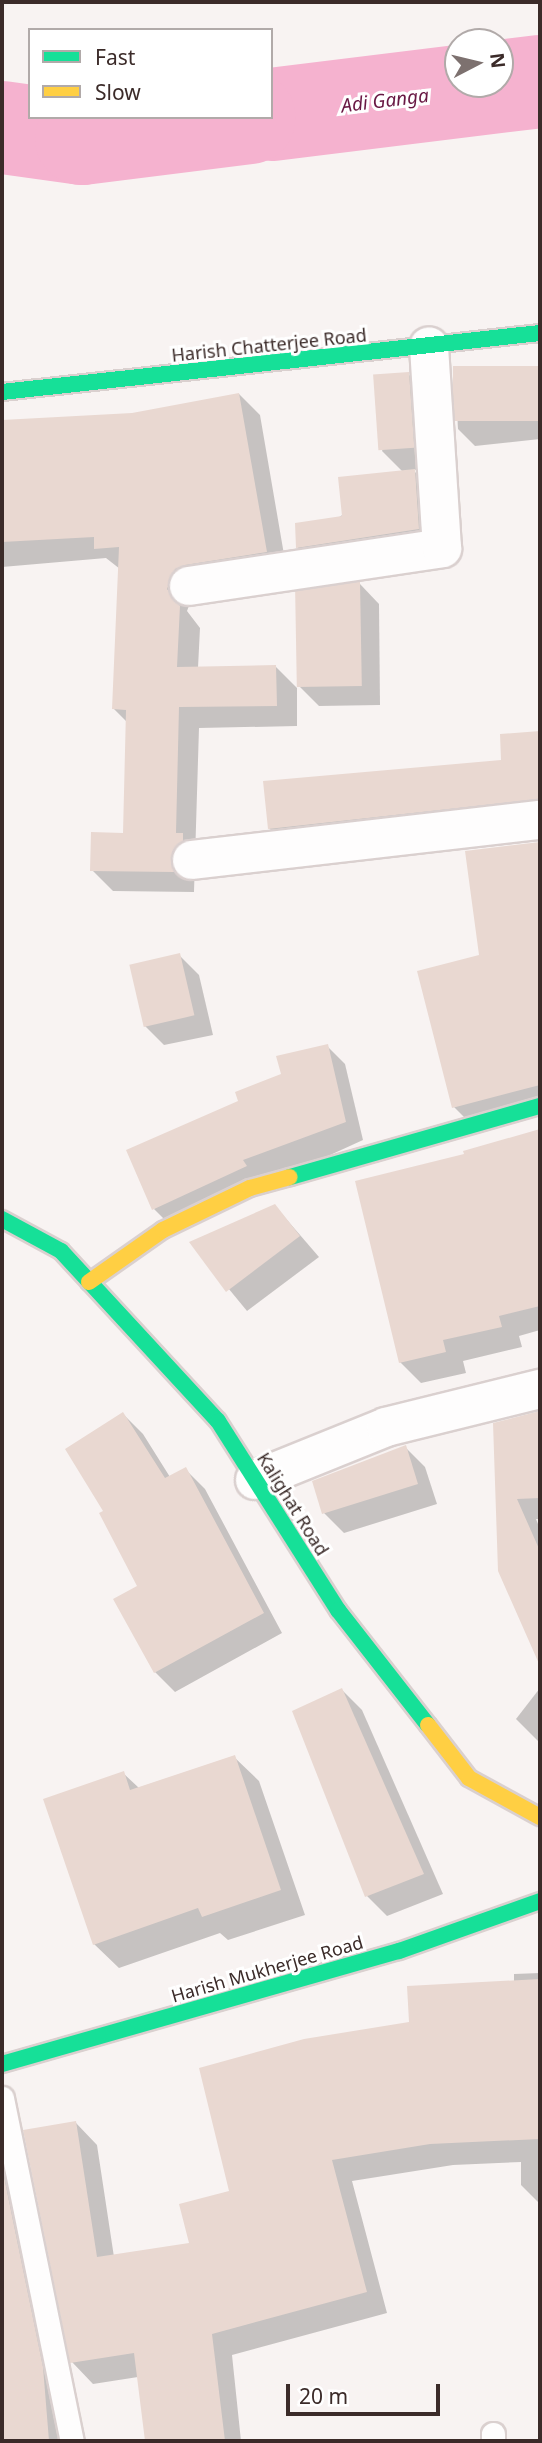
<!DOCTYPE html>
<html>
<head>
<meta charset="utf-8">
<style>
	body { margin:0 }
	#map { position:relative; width:542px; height:2443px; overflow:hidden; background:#f8f3f2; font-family:"Noto Sans",sans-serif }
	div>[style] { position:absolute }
	.shadow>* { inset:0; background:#0003 }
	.river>* { height:93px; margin:-46.5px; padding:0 46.5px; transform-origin:46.5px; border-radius:46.5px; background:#f5b2cf }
	.building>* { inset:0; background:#e9d8d1; transform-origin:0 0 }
	.roads { filter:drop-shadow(2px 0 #dad0cf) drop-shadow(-2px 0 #dad0cf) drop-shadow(0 2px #dad0cf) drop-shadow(0 -2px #dad0cf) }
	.lane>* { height:23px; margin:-11.5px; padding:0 11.5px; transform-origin:11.5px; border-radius:11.5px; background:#fefdfd }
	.street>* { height:38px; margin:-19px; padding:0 19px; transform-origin:19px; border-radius:19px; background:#fefdfd }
	.fast>* { height:16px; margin:-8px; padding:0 8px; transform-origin:8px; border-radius:8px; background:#16e098 }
	.slow>* { height:16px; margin:-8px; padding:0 8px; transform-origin:8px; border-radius:8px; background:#ffcf43 }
	span { translate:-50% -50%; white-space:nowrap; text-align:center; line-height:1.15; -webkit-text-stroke:6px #fff; paint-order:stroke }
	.street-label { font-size:18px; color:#3b2b29 }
	.water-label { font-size:19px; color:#681743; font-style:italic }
	.frame { position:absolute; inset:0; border:4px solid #3b2b29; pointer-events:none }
	.legend { position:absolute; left:28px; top:28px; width:245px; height:91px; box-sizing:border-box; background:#fff; border:2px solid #b1aaa9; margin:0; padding:9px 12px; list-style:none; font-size:21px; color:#3b2b29 }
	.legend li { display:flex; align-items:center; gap:14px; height:35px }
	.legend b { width:35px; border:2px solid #b1aaa9 }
	.north { position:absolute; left:444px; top:28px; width:70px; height:70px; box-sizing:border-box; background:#fff; border:2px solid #b1aaa9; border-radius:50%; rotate:83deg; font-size:19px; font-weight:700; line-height:28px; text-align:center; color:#3b2b29 }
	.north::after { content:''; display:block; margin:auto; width:24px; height:32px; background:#7d716f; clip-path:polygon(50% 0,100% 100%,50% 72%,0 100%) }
	.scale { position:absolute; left:286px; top:2384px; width:154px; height:32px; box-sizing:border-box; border:4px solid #3b2b29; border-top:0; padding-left:9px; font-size:21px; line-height:24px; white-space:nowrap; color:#3b2b29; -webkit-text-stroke:5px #fff; paint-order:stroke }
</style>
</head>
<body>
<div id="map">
	<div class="shadow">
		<i style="clip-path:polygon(540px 367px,540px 439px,475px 446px,458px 429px,455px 376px)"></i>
		<i style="clip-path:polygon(408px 374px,428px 393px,433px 468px,413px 470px,434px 491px,438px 549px,317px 567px,297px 547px,403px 472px,382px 451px)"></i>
		<i style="clip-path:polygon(239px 394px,260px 415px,287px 572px,195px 590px,187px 611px,200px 628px,198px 668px,276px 667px,297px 688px,297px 726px,199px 728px,194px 892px,113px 891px,92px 870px,124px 834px,127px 722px,114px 709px,120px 569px,106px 558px,2px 567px,2px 422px,132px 414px)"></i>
		<i style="clip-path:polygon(360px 584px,379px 604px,380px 705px,319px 706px,299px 686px)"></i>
		<i style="clip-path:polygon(540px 733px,540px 821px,290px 849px,269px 828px,503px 762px,502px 736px)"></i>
		<i style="clip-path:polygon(540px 844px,540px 1112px,475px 1128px,454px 1107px,481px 956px,467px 852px)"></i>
		<i style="clip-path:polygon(179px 955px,199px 975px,213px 1035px,164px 1045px,144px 1025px)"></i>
		<i style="clip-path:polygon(327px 1046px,345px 1064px,363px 1140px,172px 1227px,154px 1209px,240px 1102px)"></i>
		<i style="clip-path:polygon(540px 1130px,540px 1330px,519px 1336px,522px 1347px,463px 1361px,466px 1373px,421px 1383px,400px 1362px,465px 1152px)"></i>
		<i style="clip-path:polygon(275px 1206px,319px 1257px,247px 1311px,191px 1243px)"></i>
		<i style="clip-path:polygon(540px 1413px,540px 1519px,536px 1519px,540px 1529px,540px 1662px,499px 1571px,494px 1425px)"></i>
		<i style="clip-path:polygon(123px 1414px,143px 1434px,170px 1477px,185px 1469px,205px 1489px,282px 1633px,175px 1692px,155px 1672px,139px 1586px)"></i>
		<i style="clip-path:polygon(405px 1447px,425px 1467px,437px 1504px,344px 1533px,324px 1513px)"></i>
		<i style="clip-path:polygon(540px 1688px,540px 1743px,516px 1719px)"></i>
		<i style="clip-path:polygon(342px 1690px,362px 1710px,443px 1894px,387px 1916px,367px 1896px)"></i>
		<i style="clip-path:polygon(234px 1757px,259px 1781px,305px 1915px,228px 1940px,220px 1933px,119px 1968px,94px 1944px,123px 1773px,139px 1788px)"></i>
		<i style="clip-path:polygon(540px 1973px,540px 2204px,521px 2185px,521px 2162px,453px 2165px,352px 2181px,387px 2313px,232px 2355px,241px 2441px,146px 2441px,138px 2377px,93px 2384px,72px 2362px,76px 2123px,97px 2145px,114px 2257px,191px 2245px,231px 2192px,411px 2024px,514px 1982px,514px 1974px)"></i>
		<i style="clip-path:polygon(2px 2131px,68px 2441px,2px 2441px)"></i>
	</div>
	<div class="river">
		<i style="left:271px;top:114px;width:271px;rotate:-7deg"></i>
		<i style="left:2px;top:127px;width:80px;rotate:7.9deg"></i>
		<i style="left:81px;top:138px;width:169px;rotate:-7.1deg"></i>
	</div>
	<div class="building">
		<i style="left:540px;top:366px;width:55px;height:87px;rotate:90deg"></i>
		<i style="left:409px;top:372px;width:76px;height:36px;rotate:86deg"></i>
		<i style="clip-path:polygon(239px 393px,267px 552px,185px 565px,175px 569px,167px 589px,180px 606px,177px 667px,276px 665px,277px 706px,179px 707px,176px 833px,183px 833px,183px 841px,172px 852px,174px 872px,90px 871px,91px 832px,123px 833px,126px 710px,112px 709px,119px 547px,94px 549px,94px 537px,2px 542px,2px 420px,132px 413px)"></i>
		<i style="clip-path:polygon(415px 469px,419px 529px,296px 548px,295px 523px,342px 516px,338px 477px)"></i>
		<i style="left:360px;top:582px;width:104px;height:65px;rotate:89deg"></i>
		<i style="clip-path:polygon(540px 731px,540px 799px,268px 829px,263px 781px,501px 760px,500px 734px)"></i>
		<i style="clip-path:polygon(540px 842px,540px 1085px,452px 1108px,417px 971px,479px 955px,465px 851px)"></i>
		<i style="left:180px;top:953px;width:64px;height:52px;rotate:77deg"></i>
		<i style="clip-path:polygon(328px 1044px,346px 1122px,243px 1160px,247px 1166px,152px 1210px,126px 1150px,238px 1101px,235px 1092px,281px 1074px,276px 1056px)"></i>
		<i style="clip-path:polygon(540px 1129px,540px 1306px,499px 1316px,502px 1327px,443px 1340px,446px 1352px,399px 1363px,355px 1181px,464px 1154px,463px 1151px)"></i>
		<i style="clip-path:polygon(275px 1204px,300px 1236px,226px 1292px,189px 1242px)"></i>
		<i style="clip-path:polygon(540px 1411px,540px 1498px,517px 1499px,540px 1551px,540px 1666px,498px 1571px,493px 1423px)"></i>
		<i style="clip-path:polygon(123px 1412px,165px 1478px,186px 1467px,264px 1613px,154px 1673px,113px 1599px,137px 1586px,99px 1513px,103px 1511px,65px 1449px)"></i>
		<i style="clip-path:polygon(406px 1445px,418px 1484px,322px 1514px,312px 1481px)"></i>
		<i style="clip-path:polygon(342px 1688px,424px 1874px,365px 1897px,292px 1711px)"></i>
		<i style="clip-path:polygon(235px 1755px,281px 1890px,202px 1917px,198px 1908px,93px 1945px,43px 1799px,124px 1771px,130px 1790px)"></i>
		<i style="clip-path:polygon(540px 1979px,540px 2139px,430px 2144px,332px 2160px,367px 2292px,212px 2334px,225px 2441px,145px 2441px,134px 2353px,70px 2363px,23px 2130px,76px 2121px,97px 2257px,189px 2243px,179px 2204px,229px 2191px,199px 2068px,304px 2039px,409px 2022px,407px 1986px)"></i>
		<i style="clip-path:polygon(2px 2167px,43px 2367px,49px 2441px,2px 2441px)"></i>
	</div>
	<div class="roads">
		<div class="lane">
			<i style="left:2px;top:2098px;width:350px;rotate:78.5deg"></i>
			<i style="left:493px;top:2434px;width:7px;rotate:90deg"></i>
		</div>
		<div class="street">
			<i style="left:189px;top:586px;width:256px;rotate:-8.5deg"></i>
			<i style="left:442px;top:548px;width:202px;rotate:-93.7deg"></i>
			<i style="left:192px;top:860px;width:350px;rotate:-6.6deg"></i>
			<i style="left:255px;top:1480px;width:141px;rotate:-22deg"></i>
			<i style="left:386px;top:1427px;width:159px;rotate:-13.9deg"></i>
		</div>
		<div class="fast">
			<i style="left:2px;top:392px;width:541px;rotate:-6.26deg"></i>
			<i style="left:290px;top:1177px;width:260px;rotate:-15.9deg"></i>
			<i style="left:2px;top:1219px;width:67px;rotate:28.5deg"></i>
			<i style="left:61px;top:1251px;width:231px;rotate:47.3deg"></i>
			<i style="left:218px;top:1421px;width:224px;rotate:57.6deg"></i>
			<i style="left:338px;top:1610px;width:146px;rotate:52deg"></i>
			<i style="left:2px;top:2064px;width:413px;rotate:-15.9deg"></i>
			<i style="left:399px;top:1951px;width:150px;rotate:-19.5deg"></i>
		</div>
		<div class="slow">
			<i style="left:89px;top:1282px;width:90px;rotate:-35.1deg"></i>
			<i style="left:163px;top:1230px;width:97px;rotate:-25.8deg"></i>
			<i style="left:250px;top:1188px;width:41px;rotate:-15.4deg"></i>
			<i style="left:428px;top:1725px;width:67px;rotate:52.3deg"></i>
			<i style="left:469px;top:1778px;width:81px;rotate:28.8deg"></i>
		</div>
	</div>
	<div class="street-label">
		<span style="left:269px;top:345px;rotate:-6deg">Harish Chatterjee Road</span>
		<span style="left:293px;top:1504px;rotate:58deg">Kalighat Road</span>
		<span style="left:267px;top:1969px;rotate:-16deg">Harish Mukherjee Road</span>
	</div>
	<div class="water-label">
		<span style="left:385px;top:101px;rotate:-7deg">Adi Ganga</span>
	</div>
	<div class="frame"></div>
	<ul class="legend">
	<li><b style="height:9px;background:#16e098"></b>Fast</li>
	<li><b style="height:9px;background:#ffcf43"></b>Slow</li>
	</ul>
	<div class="north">N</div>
	<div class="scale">20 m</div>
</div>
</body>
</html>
